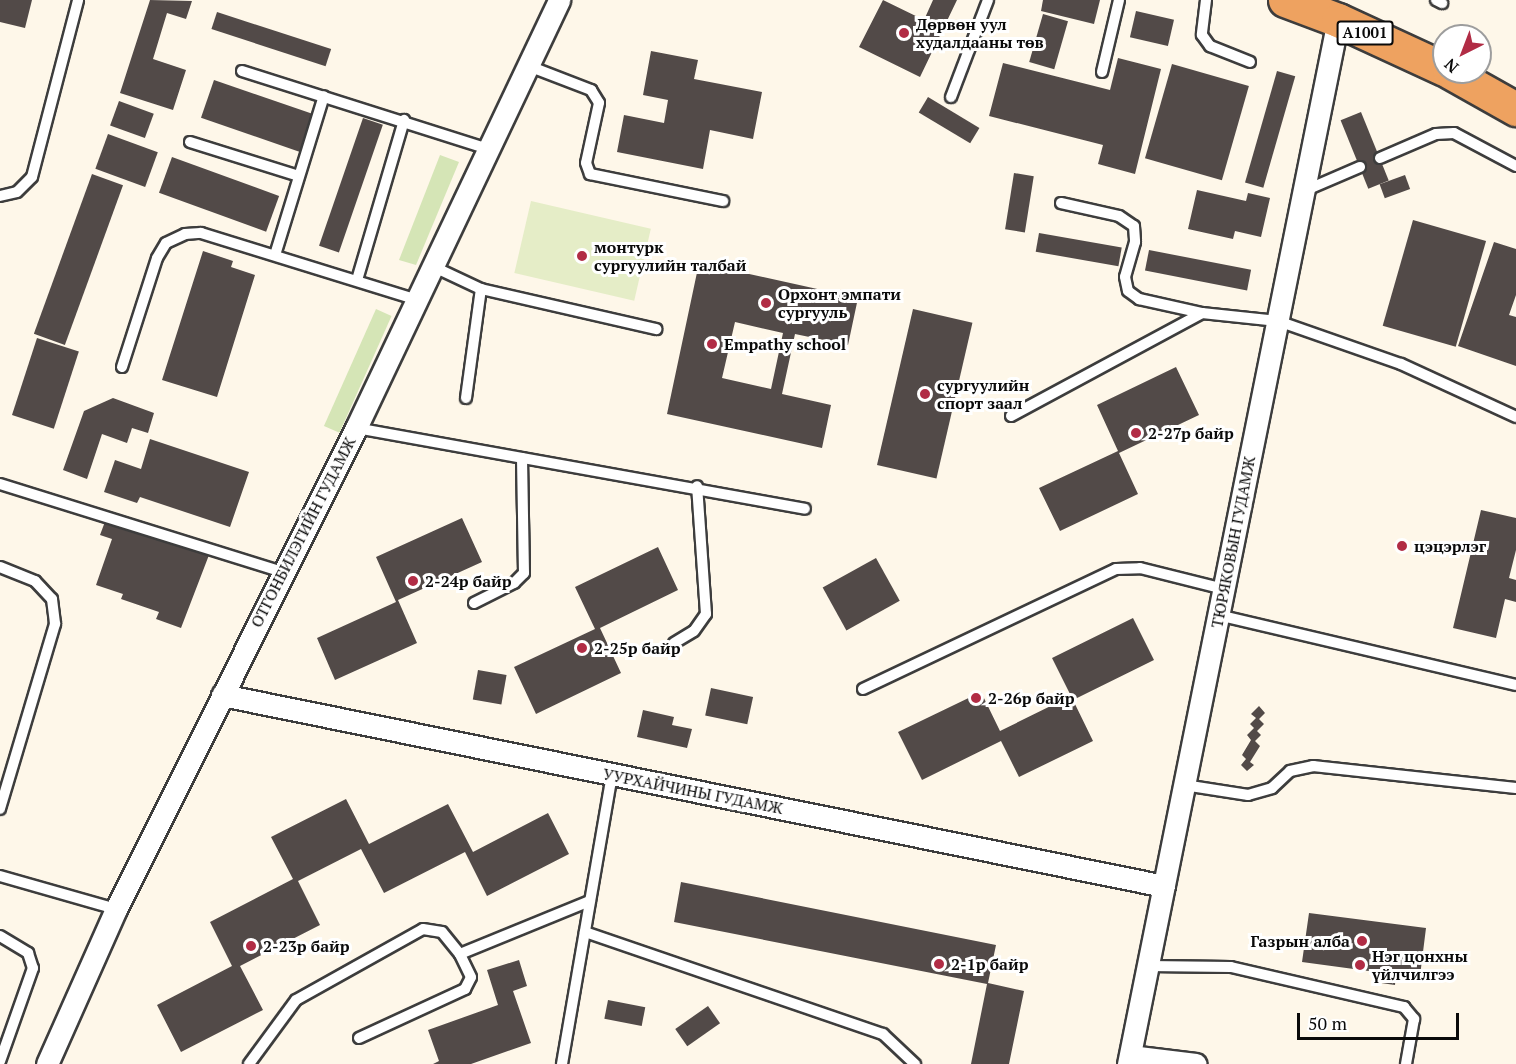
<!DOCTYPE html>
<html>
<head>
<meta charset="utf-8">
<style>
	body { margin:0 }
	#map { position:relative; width:1516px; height:1064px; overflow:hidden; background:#fef7e9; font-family:"PT Serif",serif }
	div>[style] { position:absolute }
	.green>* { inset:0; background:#d5e5b6; transform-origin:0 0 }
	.pitch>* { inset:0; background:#e5edc7; transform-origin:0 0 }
	.building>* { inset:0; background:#524a48; transform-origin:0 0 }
	.roads { filter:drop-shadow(2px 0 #3d3d3d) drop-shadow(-2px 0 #3d3d3d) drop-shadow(0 2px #3d3d3d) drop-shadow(0 -2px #3d3d3d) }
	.service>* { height:10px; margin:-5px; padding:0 5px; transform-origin:5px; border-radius:5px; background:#fff }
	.minor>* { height:21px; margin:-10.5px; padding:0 10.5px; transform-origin:10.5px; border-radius:10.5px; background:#fff }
	.trunk>* { height:33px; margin:-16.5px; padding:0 16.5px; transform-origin:16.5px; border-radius:16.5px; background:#eea260 }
	.dots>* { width:16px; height:16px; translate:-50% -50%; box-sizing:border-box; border:3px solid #fff; border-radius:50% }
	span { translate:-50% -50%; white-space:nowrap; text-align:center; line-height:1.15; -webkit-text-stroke:6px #fff; paint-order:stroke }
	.shield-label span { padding:2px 4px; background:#fff; border:2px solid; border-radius:4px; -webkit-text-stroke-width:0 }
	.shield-label { font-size:15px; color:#0a0a0a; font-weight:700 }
	.poi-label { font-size:16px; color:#0a0a0a; font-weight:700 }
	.left { translate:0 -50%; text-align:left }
	.right { translate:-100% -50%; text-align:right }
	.street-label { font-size:16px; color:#0a0a0a }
	.north { position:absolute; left:1432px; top:24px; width:60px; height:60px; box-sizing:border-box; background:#fff; border:2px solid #9d9d9d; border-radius:50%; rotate:222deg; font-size:16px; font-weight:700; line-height:24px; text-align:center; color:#0a0a0a }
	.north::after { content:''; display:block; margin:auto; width:21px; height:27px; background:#b12c45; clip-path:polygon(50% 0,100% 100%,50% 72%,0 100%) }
	.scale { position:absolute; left:1297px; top:1013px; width:162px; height:27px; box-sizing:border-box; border:3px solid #0a0a0a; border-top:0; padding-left:8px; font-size:18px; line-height:21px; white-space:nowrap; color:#0a0a0a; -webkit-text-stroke:4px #fff; paint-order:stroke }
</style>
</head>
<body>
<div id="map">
	<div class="green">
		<i style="clip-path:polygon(440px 155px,459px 162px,416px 265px,399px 260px)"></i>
		<i style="left:376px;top:309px;width:17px;height:128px;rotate:24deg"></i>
	</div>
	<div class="pitch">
		<i style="left:531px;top:201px;width:123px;height:74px;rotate:13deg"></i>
	</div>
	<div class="building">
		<i style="clip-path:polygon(0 0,32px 0,25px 28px,0 22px)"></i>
		<i style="clip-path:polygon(150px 0,192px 1px,186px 19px,167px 13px,153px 59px,186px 70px,173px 110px,120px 93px)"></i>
		<i style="clip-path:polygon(883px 0,924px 20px,933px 0,957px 0,920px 77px,859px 47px)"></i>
		<i style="clip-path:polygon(1043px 0,1100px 0,1094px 24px,1041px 11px)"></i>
		<i style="left:1136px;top:11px;width:39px;height:27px;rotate:13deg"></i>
		<i style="left:217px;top:12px;width:120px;height:18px;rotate:18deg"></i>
		<i style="left:1043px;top:14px;width:26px;height:50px;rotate:16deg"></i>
		<i style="clip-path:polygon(651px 51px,698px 60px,694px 79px,762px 92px,753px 139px,710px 130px,703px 169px,617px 152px,624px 115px,664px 123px,668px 100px,643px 95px)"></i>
		<i style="clip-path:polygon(1118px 58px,1161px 69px,1135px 174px,1098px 164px,1103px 145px,989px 116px,1003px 63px,1110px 90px)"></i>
		<i style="left:1172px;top:64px;width:80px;height:98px;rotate:16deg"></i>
		<i style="left:1277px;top:71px;width:19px;height:116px;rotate:16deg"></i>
		<i style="left:214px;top:80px;width:107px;height:40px;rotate:19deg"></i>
		<i style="left:928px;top:97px;width:60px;height:18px;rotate:31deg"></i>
		<i style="left:119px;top:101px;width:37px;height:26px;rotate:20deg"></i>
		<i style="left:1361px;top:112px;width:74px;height:22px;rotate:68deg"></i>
		<i style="left:363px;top:118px;width:21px;height:135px;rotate:19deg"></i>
		<i style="left:108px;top:134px;width:53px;height:37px;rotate:20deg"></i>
		<i style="left:172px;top:157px;width:114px;height:38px;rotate:20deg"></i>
		<i style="left:1014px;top:173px;width:20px;height:57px;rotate:9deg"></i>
		<i style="left:92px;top:174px;width:33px;height:170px;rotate:20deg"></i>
		<i style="left:1405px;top:175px;width:15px;height:27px;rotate:70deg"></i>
		<i style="clip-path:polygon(1197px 190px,1246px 201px,1248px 193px,1270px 198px,1261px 237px,1235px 231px,1233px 239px,1188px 229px)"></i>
		<i style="left:1413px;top:220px;width:76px;height:110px;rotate:16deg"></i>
		<i style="left:1039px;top:233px;width:84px;height:19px;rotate:10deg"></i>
		<i style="clip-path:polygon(1494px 242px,1516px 249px,1516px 295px,1509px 315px,1516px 317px,1516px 366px,1458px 346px)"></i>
		<i style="left:1149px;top:250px;width:104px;height:21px;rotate:11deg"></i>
		<i style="clip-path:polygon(203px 251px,233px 261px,231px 267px,255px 275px,217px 397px,162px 380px)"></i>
		<i style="clip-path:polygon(evenodd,699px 263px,858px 298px,848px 345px,795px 334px,782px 394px,831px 405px,822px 448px,667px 414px,699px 263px,735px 322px,783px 333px,771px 389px,722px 378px,735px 322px)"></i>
		<i style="left:913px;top:309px;width:61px;height:160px;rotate:13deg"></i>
		<i style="left:37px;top:338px;width:44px;height:81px;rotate:18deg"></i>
		<i style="clip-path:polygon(1176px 367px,1199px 415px,1119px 453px,1138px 494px,1060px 531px,1039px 488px,1118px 451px,1097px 405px)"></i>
		<i style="clip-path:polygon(113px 398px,154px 413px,148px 433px,132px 428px,127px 443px,102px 434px,87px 479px,63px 470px,84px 411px)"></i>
		<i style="clip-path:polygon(150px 439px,249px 472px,230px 527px,140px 497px,137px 503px,104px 492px,115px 460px,141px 469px)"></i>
		<i style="clip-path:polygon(1481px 510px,1516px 518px,1516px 550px,1509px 578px,1516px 580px,1516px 602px,1505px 599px,1496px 638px,1453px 628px)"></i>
		<i style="clip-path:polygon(462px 518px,482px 562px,398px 600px,417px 643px,335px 680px,317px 638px,396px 602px,376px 557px)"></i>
		<i style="clip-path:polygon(106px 519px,209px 555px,181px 628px,156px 619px,159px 612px,121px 599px,123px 594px,96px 585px,112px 539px,100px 535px)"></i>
		<i style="clip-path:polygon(658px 547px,678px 590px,600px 628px,621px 673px,536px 714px,514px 667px,595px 629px,575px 587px)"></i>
		<i style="left:876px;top:558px;width:49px;height:61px;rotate:61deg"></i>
		<i style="clip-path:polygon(1133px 618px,1154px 660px,1073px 700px,1093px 741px,1019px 777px,1001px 741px,922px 780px,898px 732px,981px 692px,1000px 731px,1071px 696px,1052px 658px)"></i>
		<i style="left:478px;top:670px;width:29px;height:30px;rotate:10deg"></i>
		<i style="left:711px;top:688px;width:43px;height:28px;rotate:12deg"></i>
		<i style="clip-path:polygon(1259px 706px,1265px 713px,1259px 719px,1264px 724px,1257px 731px,1261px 735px,1255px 741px,1260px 746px,1250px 762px,1254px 765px,1247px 771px,1241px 765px,1246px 759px,1242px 755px,1251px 740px,1247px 735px,1254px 728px,1250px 724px,1256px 718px,1251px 714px)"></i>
		<i style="clip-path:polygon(643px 710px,674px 717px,672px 725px,692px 729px,687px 748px,637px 737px)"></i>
		<i style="clip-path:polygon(346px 799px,369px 844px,448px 804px,473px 852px,548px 813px,569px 854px,487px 896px,465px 852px,384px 893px,361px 849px,298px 881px,320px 925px,240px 966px,263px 1010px,181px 1052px,157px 1005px,232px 966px,210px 922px,293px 879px,271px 837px)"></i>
		<i style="clip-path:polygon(681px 882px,996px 945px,988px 983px,1024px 991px,1009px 1064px,971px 1064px,987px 984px,674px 922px)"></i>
		<i style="clip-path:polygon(1309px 913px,1426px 928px,1420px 976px,1396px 973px,1395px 985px,1374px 982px,1376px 972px,1302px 962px)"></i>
		<i style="clip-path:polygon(519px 960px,527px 986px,513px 991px,531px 1043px,471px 1064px,433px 1064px,439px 1061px,428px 1030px,498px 1005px,487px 970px)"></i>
		<i style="left:608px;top:1000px;width:38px;height:19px;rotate:11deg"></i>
		<i style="left:708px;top:1006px;width:21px;height:40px;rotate:55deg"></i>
	</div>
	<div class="roads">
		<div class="service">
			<i style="left:1206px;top:0;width:35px;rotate:97deg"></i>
			<i style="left:1202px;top:35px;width:14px;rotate:54deg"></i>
			<i style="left:1210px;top:46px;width:43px;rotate:21.8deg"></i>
			<i style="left:1436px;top:0;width:7px;rotate:27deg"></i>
			<i style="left:526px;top:65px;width:70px;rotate:21deg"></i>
			<i style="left:591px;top:90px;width:15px;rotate:58deg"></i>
			<i style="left:599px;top:103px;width:61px;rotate:102.2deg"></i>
			<i style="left:586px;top:163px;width:12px;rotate:70deg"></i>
			<i style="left:590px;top:174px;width:136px;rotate:11.5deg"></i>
			<i style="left:242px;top:71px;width:255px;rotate:17.6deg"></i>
			<i style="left:1102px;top:72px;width:74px;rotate:-76.7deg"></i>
			<i style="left:951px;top:97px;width:104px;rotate:-69.1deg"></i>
			<i style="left:190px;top:142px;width:114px;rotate:17.3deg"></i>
			<i style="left:1380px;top:158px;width:61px;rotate:-23.2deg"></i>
			<i style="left:1436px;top:134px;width:18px;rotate:-3deg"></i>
			<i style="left:1454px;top:133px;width:70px;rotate:28deg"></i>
			<i style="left:1304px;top:191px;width:61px;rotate:-23.2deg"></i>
			<i style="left:0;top:196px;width:17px;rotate:-13deg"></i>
			<i style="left:17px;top:192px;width:21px;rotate:-45deg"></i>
			<i style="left:32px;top:177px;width:183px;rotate:-75.4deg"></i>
			<i style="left:1061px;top:203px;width:59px;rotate:12.6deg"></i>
			<i style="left:1119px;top:216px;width:18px;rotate:34deg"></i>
			<i style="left:1134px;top:226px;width:16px;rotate:86deg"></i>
			<i style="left:1135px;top:242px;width:36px;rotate:106deg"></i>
			<i style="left:1125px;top:277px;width:14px;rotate:78deg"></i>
			<i style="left:1128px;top:291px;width:14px;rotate:36deg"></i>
			<i style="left:1139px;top:299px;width:65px;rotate:12.5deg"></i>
			<i style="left:1202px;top:313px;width:76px;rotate:6deg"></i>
			<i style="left:1278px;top:321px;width:130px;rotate:19.3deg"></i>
			<i style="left:1401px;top:364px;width:127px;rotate:24.7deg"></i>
			<i style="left:275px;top:255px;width:166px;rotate:-72.9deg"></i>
			<i style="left:432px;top:266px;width:54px;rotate:25.1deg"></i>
			<i style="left:481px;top:289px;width:180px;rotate:12.9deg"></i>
			<i style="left:357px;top:280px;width:167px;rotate:-73.6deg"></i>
			<i style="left:122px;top:367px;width:114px;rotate:-72.2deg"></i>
			<i style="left:157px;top:258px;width:17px;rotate:-59deg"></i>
			<i style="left:166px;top:243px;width:21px;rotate:-25deg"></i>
			<i style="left:185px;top:234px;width:16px;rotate:-4deg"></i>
			<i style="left:201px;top:233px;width:226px;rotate:17.2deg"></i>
			<i style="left:466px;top:398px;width:110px;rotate:-82.2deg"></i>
			<i style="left:1011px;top:416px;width:217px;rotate:-28.3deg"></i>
			<i style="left:356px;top:428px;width:456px;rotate:10.2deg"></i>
			<i style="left:0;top:484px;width:296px;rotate:17.3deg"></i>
			<i style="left:0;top:567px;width:38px;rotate:22deg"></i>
			<i style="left:35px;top:581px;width:25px;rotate:47deg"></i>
			<i style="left:52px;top:599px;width:25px;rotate:83deg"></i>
			<i style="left:55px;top:624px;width:193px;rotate:106.6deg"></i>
			<i style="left:474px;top:603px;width:45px;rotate:-26.6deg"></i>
			<i style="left:514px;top:583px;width:14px;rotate:-45deg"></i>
			<i style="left:524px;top:573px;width:115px;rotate:-91deg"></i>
			<i style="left:1218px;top:615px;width:306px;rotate:13.2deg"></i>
			<i style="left:674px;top:643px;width:23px;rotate:-31deg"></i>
			<i style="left:694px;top:631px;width:21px;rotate:-55deg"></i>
			<i style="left:706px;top:614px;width:128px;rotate:-94deg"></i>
			<i style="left:863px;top:689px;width:280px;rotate:-25.4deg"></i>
			<i style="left:1116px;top:569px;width:24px;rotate:-2deg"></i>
			<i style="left:1140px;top:568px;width:87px;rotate:14deg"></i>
			<i style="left:1184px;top:785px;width:65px;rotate:8.9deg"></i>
			<i style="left:1248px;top:795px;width:25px;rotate:-16deg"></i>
			<i style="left:1272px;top:788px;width:25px;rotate:-43deg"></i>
			<i style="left:1290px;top:771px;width:24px;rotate:-12deg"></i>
			<i style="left:1313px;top:766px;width:204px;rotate:6.2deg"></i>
			<i style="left:0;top:876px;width:121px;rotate:15.9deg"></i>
			<i style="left:585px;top:932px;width:315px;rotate:18.9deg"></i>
			<i style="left:883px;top:1034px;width:44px;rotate:43.2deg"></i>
			<i style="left:0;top:936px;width:33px;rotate:31deg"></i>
			<i style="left:28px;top:953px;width:16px;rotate:72deg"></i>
			<i style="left:33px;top:968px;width:99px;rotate:109.5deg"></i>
			<i style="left:1148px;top:966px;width:83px;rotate:0.7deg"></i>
			<i style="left:1231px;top:967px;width:178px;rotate:13deg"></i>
			<i style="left:1404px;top:1007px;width:16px;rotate:50deg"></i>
			<i style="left:1414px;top:1019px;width:46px;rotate:100.1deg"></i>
			<i style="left:359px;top:1038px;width:117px;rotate:-24.8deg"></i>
			<i style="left:465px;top:989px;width:13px;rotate:-63deg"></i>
			<i style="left:471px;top:977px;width:25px;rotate:-116deg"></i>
			<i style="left:460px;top:954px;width:140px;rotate:-22.2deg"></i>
			<i style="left:249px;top:1064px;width:79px;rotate:-53.7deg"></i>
			<i style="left:296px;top:1000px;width:145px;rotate:-29.2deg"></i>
			<i style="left:423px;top:929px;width:19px;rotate:9deg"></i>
			<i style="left:442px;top:932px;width:28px;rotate:51deg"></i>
			<i style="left:562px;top:1064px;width:294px;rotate:-80.2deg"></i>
		</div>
		<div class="minor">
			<i style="left:222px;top:695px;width:961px;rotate:11.46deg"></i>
			<i style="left:1130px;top:1056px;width:66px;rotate:6.9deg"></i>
			<i style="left:47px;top:1064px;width:170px;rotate:-66deg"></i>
			<i style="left:116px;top:909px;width:538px;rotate:-63.48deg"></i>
			<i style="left:356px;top:428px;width:474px;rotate:-64.6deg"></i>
			<i style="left:1128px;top:1064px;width:1065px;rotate:-78.63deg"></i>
		</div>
		<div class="trunk">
			<i style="left:1285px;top:0;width:57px;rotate:20.7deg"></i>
			<i style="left:1338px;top:20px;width:117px;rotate:24.8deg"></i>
			<i style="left:1450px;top:72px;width:76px;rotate:29.3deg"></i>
		</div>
	</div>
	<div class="dots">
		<i style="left:904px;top:33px;background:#b12c45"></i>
		<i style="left:582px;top:256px;background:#b12c45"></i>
		<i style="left:766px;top:303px;background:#b12c45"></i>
		<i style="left:712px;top:344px;background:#b12c45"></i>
		<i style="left:925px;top:394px;background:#b12c45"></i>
		<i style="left:1136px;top:433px;background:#b12c45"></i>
		<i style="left:1402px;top:546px;background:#b12c45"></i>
		<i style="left:413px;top:581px;background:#b12c45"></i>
		<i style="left:582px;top:648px;background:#b12c45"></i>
		<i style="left:976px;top:698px;background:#b12c45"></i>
		<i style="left:1362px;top:941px;background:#b12c45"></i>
		<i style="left:251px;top:946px;background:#b12c45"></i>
		<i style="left:939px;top:964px;background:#b12c45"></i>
		<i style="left:1360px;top:965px;background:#b12c45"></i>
	</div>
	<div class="shield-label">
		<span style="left:1365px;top:33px">A1001</span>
	</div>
	<div class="poi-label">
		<span class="left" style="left:916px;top:33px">Дөрвөн уул<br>худалдааны төв</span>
		<span class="left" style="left:594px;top:256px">монтурк<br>сургуулийн талбай</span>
		<span class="left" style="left:778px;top:303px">Орхонт эмпати<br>сургууль</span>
		<span class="left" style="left:724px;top:344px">Empathy school</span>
		<span class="left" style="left:937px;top:394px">сургуулийн<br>спорт заал</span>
		<span class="left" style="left:1148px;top:433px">2-27р байр</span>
		<span class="left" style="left:1414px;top:546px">цэцэрлэг</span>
		<span class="left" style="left:425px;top:581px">2-24р байр</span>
		<span class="left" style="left:594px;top:648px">2-25р байр</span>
		<span class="left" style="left:988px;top:698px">2-26р байр</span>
		<span class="right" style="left:1350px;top:941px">Газрын алба</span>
		<span class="left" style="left:263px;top:946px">2-23р байр</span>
		<span class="left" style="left:1372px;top:965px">Нэг цонхны<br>үйлчилгээ</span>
		<span class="left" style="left:951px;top:964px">2-1р байр</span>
	</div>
	<div class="street-label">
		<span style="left:303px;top:532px;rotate:-63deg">ОТГОНБИЛЭГИЙН ГУДАМЖ</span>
		<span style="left:1233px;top:542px;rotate:-79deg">ТЮРЯКОВЫН ГУДАМЖ</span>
		<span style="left:693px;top:791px;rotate:11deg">УУРХАЙЧИНЫ ГУДАМЖ</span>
	</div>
	<div class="north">N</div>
	<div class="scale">50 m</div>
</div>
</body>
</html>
